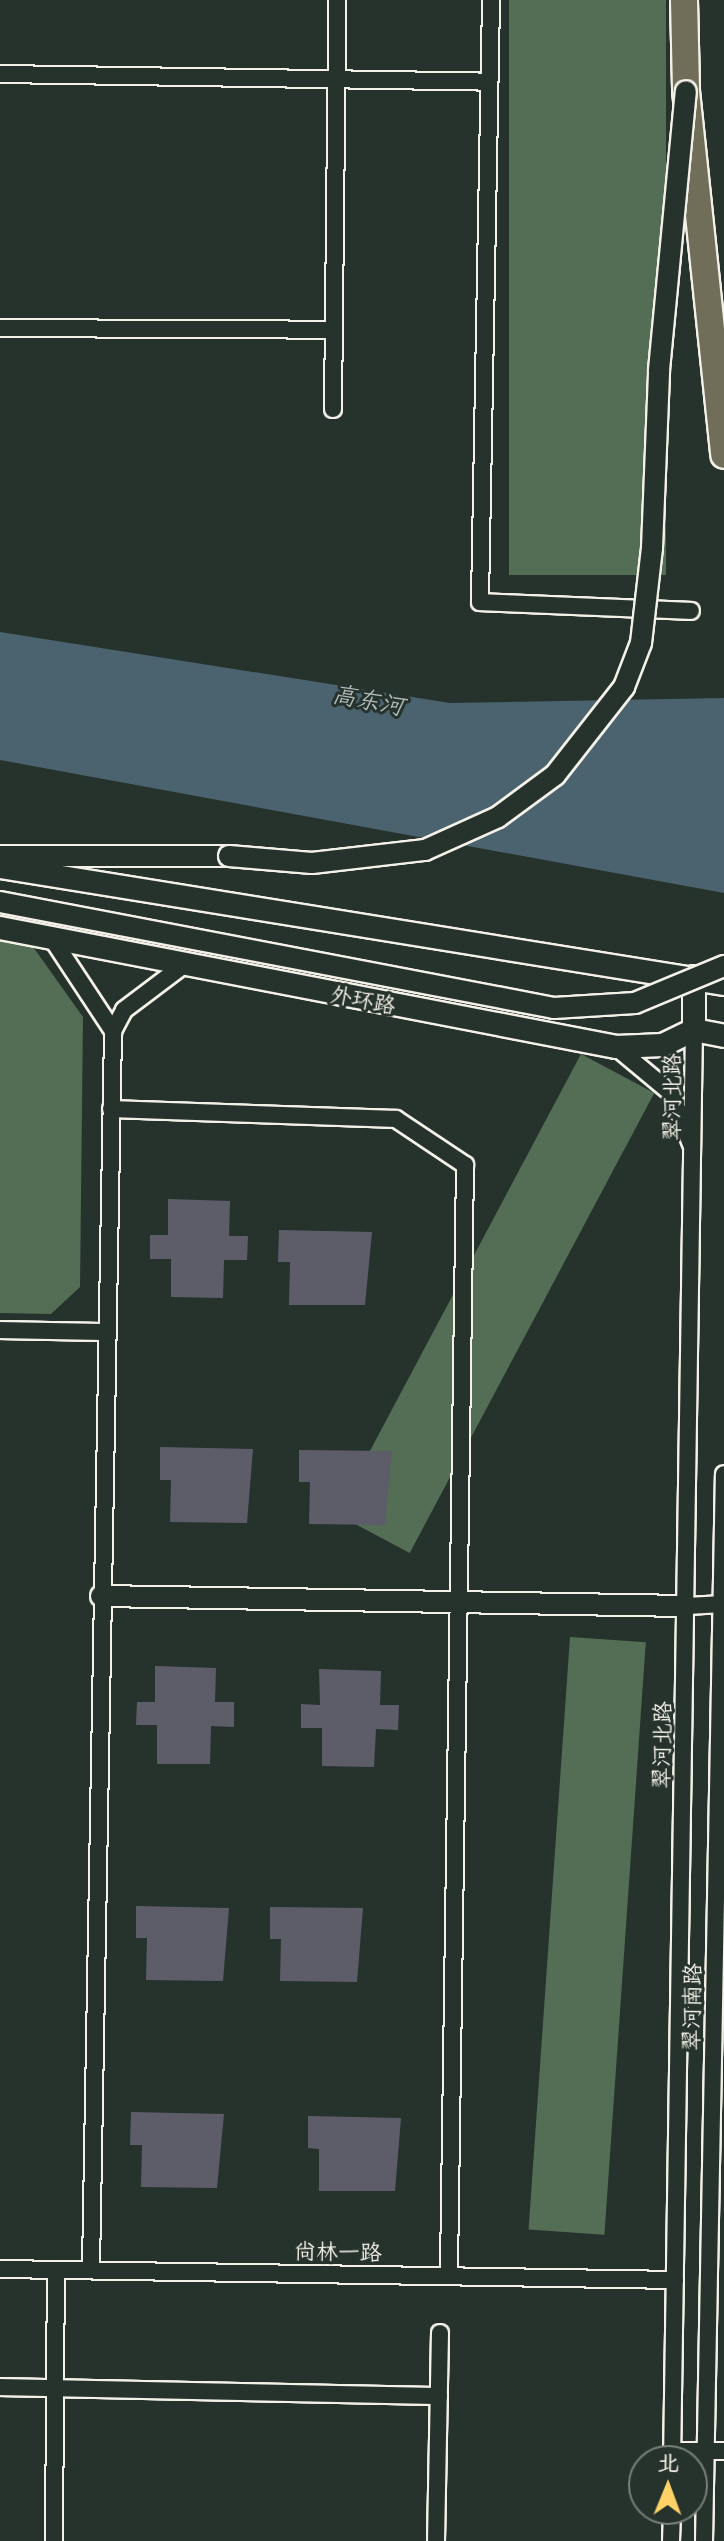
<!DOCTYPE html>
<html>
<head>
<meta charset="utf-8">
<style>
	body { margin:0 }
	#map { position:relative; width:724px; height:2541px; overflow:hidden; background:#26332d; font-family:"Shantell Sans","LXGW WenKai TC",sans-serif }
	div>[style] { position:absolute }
	.green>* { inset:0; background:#546e55; transform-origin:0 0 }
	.water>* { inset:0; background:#4b636f }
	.building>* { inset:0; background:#5d5d6a }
	.roads { filter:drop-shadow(2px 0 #f4f1e8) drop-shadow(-2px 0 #f4f1e8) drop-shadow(0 2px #f4f1e8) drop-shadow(0 -2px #f4f1e8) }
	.minor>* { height:16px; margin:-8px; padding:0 8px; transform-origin:8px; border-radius:8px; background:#26332d }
	.tertiary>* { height:20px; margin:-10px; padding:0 10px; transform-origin:10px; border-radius:10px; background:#26332d }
	.secondary>* { height:22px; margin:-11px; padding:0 11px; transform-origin:11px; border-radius:11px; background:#26332d }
	.primary>* { height:26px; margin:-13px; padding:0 13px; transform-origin:13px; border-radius:13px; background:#706e59 }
	.bridges { filter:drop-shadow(2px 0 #f4f1e8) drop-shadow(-2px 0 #f4f1e8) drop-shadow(0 2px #f4f1e8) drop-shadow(0 -2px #f4f1e8) }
	.tertiary-bridge>* { height:20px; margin:-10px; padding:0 10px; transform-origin:10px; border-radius:10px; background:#26332d }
	span { translate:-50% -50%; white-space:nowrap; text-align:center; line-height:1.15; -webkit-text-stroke:6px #26332d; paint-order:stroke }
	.street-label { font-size:22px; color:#f4f1e8 }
	.water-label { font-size:24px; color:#b0b8b8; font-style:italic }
	.north { position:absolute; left:628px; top:2445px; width:80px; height:80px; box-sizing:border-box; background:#26332d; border:2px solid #787f78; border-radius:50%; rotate:1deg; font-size:22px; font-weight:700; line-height:32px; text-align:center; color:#f4f1e8 }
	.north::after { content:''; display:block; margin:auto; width:28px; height:36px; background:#ffd166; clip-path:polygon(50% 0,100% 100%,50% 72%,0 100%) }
</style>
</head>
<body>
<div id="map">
	<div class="green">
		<i style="left:509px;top:0;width:157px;height:575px"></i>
		<i style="clip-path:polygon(0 938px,31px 944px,83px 1017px,80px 1287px,51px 1314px,0 1313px)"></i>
		<i style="left:581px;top:1054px;width:83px;height:521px;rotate:28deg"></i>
		<i style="left:570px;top:1637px;width:76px;height:594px;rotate:4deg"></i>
	</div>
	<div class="water">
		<i style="clip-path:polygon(0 632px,450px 703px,724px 698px,724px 893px,0 760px)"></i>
	</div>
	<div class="building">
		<i style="clip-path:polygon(168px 1199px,230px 1201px,229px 1236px,248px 1236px,247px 1260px,224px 1260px,223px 1298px,171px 1297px,171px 1259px,150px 1259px,150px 1235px,168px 1235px)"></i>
		<i style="clip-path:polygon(279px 1230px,372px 1232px,365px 1305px,289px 1305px,290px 1262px,278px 1262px)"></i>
		<i style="clip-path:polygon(160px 1447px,253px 1449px,247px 1523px,170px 1522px,171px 1480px,160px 1480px)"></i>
		<i style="clip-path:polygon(299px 1450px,392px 1451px,385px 1525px,309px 1524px,310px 1482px,299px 1482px)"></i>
		<i style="clip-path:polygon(155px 1666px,216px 1668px,215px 1702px,234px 1702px,234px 1727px,211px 1726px,210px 1764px,157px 1764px,157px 1725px,136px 1725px,137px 1702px,155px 1702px)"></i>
		<i style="clip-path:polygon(319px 1669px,381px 1671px,380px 1705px,399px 1705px,398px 1730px,376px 1729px,374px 1767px,322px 1766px,322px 1728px,301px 1728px,301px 1704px,320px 1705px)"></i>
		<i style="clip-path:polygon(136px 1906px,229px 1908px,223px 1981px,146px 1980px,147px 1938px,136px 1938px)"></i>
		<i style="clip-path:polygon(270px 1907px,363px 1908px,357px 1982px,280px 1981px,281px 1939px,270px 1939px)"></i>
		<i style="clip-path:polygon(131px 2112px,224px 2114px,217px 2188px,141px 2187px,142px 2145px,130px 2145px)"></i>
		<i style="clip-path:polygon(308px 2116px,401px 2118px,395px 2191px,319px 2191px,319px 2149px,308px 2148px)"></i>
	</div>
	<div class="roads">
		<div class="minor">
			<i style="left:491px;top:0;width:602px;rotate:91.05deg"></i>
			<i style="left:480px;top:602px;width:211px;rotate:2.4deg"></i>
			<i style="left:0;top:74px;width:489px;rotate:0.9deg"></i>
			<i style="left:0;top:328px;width:334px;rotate:0.3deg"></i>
			<i style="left:333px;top:409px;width:409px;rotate:-89.4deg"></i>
			<i style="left:51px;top:937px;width:113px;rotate:56.6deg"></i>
			<i style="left:113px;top:1031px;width:1239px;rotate:91.02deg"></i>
			<i style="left:113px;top:1031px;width:24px;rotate:-62deg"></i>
			<i style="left:124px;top:1010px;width:76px;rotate:-37deg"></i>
			<i style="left:616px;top:1047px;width:72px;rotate:39.9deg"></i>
			<i style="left:671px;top:1093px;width:55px;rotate:68.6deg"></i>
			<i style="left:111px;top:1109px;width:285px;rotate:2deg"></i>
			<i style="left:396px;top:1119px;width:83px;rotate:33.7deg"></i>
			<i style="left:465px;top:1165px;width:1110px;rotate:90.83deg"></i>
			<i style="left:0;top:1330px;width:107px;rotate:1.1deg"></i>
			<i style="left:686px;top:1606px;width:38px;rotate:-3deg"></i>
			<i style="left:0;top:2269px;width:675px;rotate:0.93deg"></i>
			<i style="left:0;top:2387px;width:439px;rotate:1.2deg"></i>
			<i style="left:673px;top:2451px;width:51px"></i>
			<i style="left:672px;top:2461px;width:1431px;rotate:-89.12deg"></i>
			<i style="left:54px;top:2541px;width:271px;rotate:-89.6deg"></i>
			<i style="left:436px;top:2541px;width:208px;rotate:-88.9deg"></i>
			<i style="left:671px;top:2541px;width:32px;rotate:-88deg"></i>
			<i style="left:704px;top:2541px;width:1067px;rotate:-88.93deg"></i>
		</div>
		<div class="tertiary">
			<i style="left:0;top:856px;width:229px"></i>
			<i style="left:101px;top:1596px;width:585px;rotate:0.98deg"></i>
		</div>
		<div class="secondary">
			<i style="left:0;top:867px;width:733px;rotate:9.18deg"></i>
			<i style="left:0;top:928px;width:627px;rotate:10.93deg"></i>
			<i style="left:616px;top:1047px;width:47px;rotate:-2.4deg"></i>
			<i style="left:663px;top:1045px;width:34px;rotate:-26deg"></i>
			<i style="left:694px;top:1030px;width:31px;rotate:11deg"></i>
			<i style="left:694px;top:1030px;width:53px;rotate:-90deg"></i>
		</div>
		<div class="primary">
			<i style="left:684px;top:0;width:91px;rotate:88.7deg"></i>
			<i style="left:686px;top:91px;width:366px;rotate:84deg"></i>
		</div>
	</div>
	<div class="bridges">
		<div class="tertiary-bridge">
			<i style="left:229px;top:856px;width:83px;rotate:4.8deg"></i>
			<i style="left:312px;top:863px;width:114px;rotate:-6.6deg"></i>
			<i style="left:425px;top:850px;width:80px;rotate:-24.3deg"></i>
			<i style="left:498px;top:817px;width:71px;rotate:-36.4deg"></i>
			<i style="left:555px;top:775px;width:112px;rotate:-51.9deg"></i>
			<i style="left:624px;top:687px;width:47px;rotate:-68.9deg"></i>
			<i style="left:641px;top:643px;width:96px;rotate:-83.4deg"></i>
			<i style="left:652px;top:548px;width:178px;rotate:-87.7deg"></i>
			<i style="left:659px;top:370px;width:280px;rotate:-84.5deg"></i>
			<i style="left:0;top:902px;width:564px;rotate:10.83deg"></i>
			<i style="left:554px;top:1008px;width:81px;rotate:-3.5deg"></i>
			<i style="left:635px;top:1003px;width:96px;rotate:-22.6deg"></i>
		</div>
	</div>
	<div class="street-label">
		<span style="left:363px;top:1000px;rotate:11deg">外环路</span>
		<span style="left:672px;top:1097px;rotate:-90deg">翠河北路</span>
		<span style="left:662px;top:1745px;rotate:-89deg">翠河北路</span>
		<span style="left:692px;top:2007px;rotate:-89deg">翠河南路</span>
		<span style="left:338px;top:2252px;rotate:1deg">尚林一路</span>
	</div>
	<div class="water-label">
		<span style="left:368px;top:701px;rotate:11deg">高东河</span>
	</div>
	<div class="north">北</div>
</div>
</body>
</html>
